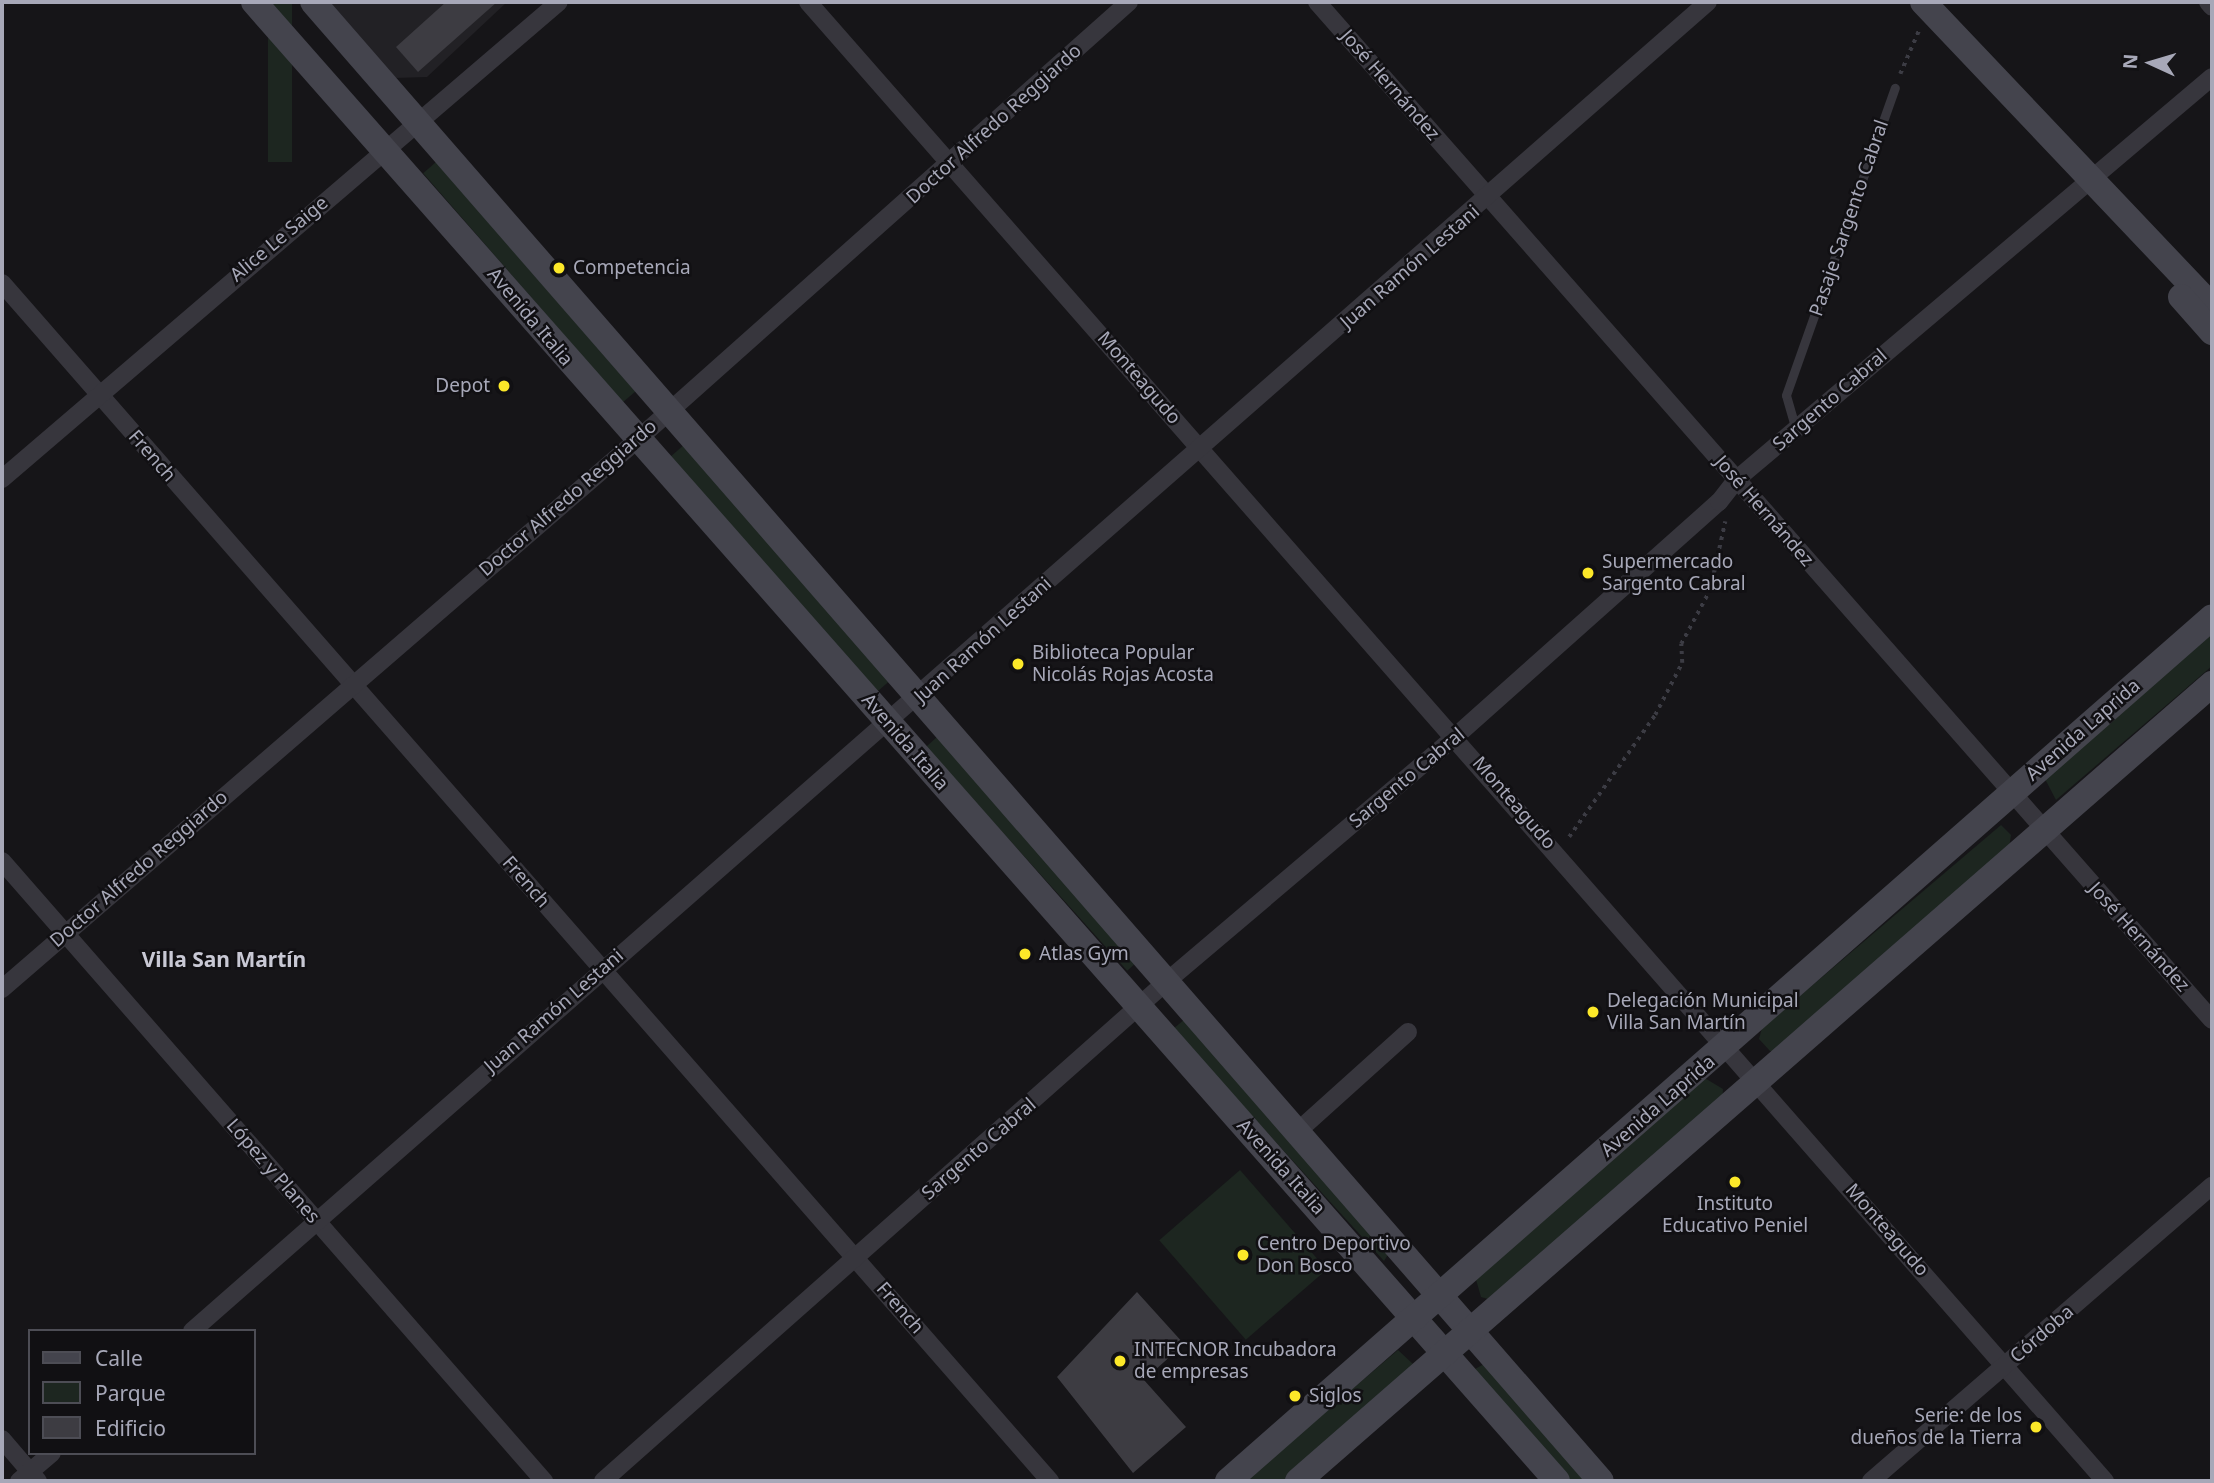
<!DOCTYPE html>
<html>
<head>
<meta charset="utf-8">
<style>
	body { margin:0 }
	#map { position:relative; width:2214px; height:1483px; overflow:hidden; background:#161518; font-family:"Noto Sans",sans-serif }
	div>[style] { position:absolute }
	.built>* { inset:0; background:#222125 }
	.green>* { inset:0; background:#1d2620; transform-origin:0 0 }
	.building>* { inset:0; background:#3d3c42 }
	.path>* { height:3.5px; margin-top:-1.75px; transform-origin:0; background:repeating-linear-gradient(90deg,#3c3c44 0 3.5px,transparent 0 8.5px) }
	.lane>* { height:9px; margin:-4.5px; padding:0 4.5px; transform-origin:4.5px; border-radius:4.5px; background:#37363d }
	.street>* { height:18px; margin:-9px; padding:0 9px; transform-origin:9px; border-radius:9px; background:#37363d }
	.secondary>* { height:26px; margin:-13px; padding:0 13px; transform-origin:13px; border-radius:13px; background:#44444d }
	.dots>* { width:19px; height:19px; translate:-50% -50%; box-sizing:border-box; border:4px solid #111013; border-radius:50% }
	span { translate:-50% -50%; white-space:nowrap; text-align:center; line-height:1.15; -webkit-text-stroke:5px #111013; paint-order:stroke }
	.street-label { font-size:19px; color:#a7a8b8 }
	.poi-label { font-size:19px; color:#a7a8b8 }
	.left { translate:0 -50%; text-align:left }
	.right { translate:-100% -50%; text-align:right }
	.neighbourhood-label { font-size:21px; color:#c8c8d4; font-weight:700 }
	.frame { position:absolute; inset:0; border:4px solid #a7a8b8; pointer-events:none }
	.legend { position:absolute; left:28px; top:1329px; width:228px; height:126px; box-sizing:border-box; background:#111013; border:2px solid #4d4d55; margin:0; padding:9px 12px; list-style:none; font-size:21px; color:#a7a8b8 }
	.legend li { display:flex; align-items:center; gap:14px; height:35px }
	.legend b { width:35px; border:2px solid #4d4d55 }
	.north { position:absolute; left:2116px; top:28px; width:70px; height:70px; -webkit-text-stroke:5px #111013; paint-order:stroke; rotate:274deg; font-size:19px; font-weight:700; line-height:28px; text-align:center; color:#a7a8b8 }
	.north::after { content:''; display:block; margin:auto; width:24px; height:32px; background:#a7a8b8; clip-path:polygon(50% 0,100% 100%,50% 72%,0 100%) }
</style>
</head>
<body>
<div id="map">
	<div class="built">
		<i style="clip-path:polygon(329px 2px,507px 2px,427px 77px,394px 78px)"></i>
	</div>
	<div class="green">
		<i style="left:268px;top:2px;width:24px;height:160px"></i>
		<i style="left:436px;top:162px;width:304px;height:17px;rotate:49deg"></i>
		<i style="left:685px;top:444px;width:313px;height:19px;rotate:49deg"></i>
		<i style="clip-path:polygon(2212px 632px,2212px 666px,2056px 800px,2045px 779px)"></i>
		<i style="left:937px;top:737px;width:301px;height:15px;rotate:48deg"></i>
		<i style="clip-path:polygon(2001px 825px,2011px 835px,2009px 848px,1779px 1051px,1770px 1051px,1759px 1039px,1762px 1028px)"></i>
		<i style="clip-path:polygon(1185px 1019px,1389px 1253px,1384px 1261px,1173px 1029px)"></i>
		<i style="clip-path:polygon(1703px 1077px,1723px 1089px,1722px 1103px,1488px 1299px,1481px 1297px,1475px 1276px)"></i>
		<i style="left:1240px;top:1170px;width:132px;height:107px;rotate:49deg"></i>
		<i style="clip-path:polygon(1398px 1350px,1413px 1364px,1288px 1481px,1244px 1481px)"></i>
		<i style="clip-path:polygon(1486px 1363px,1591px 1481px,1570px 1481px,1477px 1375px,1475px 1369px)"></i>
	</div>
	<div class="building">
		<i style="clip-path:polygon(446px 2px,497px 2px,418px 72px,396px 47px)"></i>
		<i style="clip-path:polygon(1137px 1292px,1184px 1344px,1144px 1380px,1186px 1427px,1133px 1473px,1057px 1377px)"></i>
	</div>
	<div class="path">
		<i style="left:1900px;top:74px;width:48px;rotate:-66.6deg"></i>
		<i style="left:1569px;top:837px;width:149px;rotate:-54.8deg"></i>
		<i style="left:1655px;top:715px;width:59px;rotate:-62.6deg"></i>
		<i style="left:1682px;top:663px;width:19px;rotate:-93deg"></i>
		<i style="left:1681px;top:644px;width:61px;rotate:-61.8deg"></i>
		<i style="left:1710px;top:590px;width:70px;rotate:-77.6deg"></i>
	</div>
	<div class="lane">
		<i style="left:1796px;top:430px;width:36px;rotate:-106deg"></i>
		<i style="left:1786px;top:395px;width:326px;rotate:-70.5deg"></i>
	</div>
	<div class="street">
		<i style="left:808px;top:2px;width:1967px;rotate:48.75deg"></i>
		<i style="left:1317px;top:2px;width:1355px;rotate:48.68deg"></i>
		<i style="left:2208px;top:2px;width:6px;rotate:51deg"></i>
		<i style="left:2px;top:283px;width:1592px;rotate:48.82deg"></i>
		<i style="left:2px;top:479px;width:733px;rotate:-40.58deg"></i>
		<i style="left:2px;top:861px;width:824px;rotate:48.84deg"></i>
		<i style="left:2px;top:989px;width:838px;rotate:-40.84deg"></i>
		<i style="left:636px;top:441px;width:660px;rotate:-41.68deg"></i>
		<i style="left:1298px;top:1131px;width:148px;rotate:-42deg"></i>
		<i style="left:192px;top:1331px;width:2016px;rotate:-41.24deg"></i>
		<i style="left:2px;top:1439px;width:55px;rotate:49.4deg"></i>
		<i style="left:19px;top:1481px;width:43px;rotate:-40.3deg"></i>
		<i style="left:603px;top:1481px;width:752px;rotate:-41.55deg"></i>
		<i style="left:1166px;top:982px;width:380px;rotate:-40.3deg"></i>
		<i style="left:1456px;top:736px;width:352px;rotate:-41.7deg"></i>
		<i style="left:1719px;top:502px;width:29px;rotate:-52deg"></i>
		<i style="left:1737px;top:479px;width:622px;rotate:-40.24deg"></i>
		<i style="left:1871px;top:1481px;width:451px;rotate:-40.9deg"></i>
	</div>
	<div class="secondary">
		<i style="left:254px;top:2px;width:1971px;rotate:48.62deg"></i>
		<i style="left:313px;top:2px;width:1961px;rotate:48.95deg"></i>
		<i style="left:1923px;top:2px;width:420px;rotate:46.5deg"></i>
		<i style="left:2181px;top:297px;width:47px;rotate:48.5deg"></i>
		<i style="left:1228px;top:1481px;width:1309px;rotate:-41.28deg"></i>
		<i style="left:1298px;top:1481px;width:1213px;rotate:-41.09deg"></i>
	</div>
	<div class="dots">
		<i style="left:559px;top:268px;background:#fce829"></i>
		<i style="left:504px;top:386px;background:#fce829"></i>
		<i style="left:1588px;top:573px;background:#fce829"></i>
		<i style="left:1018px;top:664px;background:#fce829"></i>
		<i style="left:1025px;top:954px;background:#fce829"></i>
		<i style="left:1593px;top:1012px;background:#fce829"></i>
		<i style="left:1735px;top:1182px;background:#fce829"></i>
		<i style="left:1243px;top:1255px;background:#fce829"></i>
		<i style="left:1120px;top:1361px;background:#fce829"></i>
		<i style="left:1295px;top:1396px;background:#fce829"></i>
		<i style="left:2036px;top:1427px;background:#fce829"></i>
	</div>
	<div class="street-label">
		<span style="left:1390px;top:85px;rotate:49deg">José Hernández</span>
		<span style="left:994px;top:124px;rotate:-42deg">Doctor Alfredo Reggiardo</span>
		<span style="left:1849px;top:218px;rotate:-71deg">Pasaje Sargento Cabral</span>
		<span style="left:279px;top:239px;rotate:-40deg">Alice Le Saige</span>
		<span style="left:1410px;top:267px;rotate:-41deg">Juan Ramón Lestani</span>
		<span style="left:530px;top:317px;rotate:50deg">Avenida Italia</span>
		<span style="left:1139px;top:378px;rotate:49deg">Monteagudo</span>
		<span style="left:1830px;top:400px;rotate:-41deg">Sargento Cabral</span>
		<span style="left:152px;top:456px;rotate:49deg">French</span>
		<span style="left:568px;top:498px;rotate:-41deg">Doctor Alfredo Reggiardo</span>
		<span style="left:1764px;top:511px;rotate:49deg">José Hernández</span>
		<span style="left:983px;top:640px;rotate:-42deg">Juan Ramón Lestani</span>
		<span style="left:2083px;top:730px;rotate:-41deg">Avenida Laprida</span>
		<span style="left:905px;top:742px;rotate:49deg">Avenida Italia</span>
		<span style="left:1407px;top:778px;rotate:-40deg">Sargento Cabral</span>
		<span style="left:1514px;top:803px;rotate:49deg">Monteagudo</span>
		<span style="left:139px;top:869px;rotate:-41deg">Doctor Alfredo Reggiardo</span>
		<span style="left:526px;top:882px;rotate:49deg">French</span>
		<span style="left:2139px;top:937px;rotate:48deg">José Hernández</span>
		<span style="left:554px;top:1011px;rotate:-41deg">Juan Ramón Lestani</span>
		<span style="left:1658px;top:1106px;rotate:-41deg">Avenida Laprida</span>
		<span style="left:979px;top:1149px;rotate:-41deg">Sargento Cabral</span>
		<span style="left:1281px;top:1167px;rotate:48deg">Avenida Italia</span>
		<span style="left:273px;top:1171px;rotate:49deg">López y Planes</span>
		<span style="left:1887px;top:1230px;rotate:49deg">Monteagudo</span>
		<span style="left:900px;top:1308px;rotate:49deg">French</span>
		<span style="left:2042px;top:1334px;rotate:-41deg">Córdoba</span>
	</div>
	<div class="poi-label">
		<span class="left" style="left:573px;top:268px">Competencia</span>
		<span class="right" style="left:490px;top:386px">Depot</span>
		<span class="left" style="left:1602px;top:573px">Supermercado<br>Sargento Cabral</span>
		<span class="left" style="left:1032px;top:664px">Biblioteca Popular<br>Nicolás Rojas Acosta</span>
		<span class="left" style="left:1039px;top:954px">Atlas Gym</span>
		<span class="left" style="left:1607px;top:1012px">Delegación Municipal<br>Villa San Martín</span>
		<span style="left:1735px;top:1215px">Instituto<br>Educativo Peniel</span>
		<span class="left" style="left:1257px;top:1255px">Centro Deportivo<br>Don Bosco</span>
		<span class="left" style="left:1134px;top:1361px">INTECNOR Incubadora<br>de empresas</span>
		<span class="left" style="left:1309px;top:1396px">Siglos</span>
		<span class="right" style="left:2022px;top:1427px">Serie: de los<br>dueños de la Tierra</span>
	</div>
	<div class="neighbourhood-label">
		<span style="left:224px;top:959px">Villa San Martín</span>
	</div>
	<div class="frame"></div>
	<ul class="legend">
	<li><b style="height:9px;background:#44444d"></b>Calle</li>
	<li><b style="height:19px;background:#1d2620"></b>Parque</li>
	<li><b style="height:19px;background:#3d3c42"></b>Edificio</li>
	</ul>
	<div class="north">N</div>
</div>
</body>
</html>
